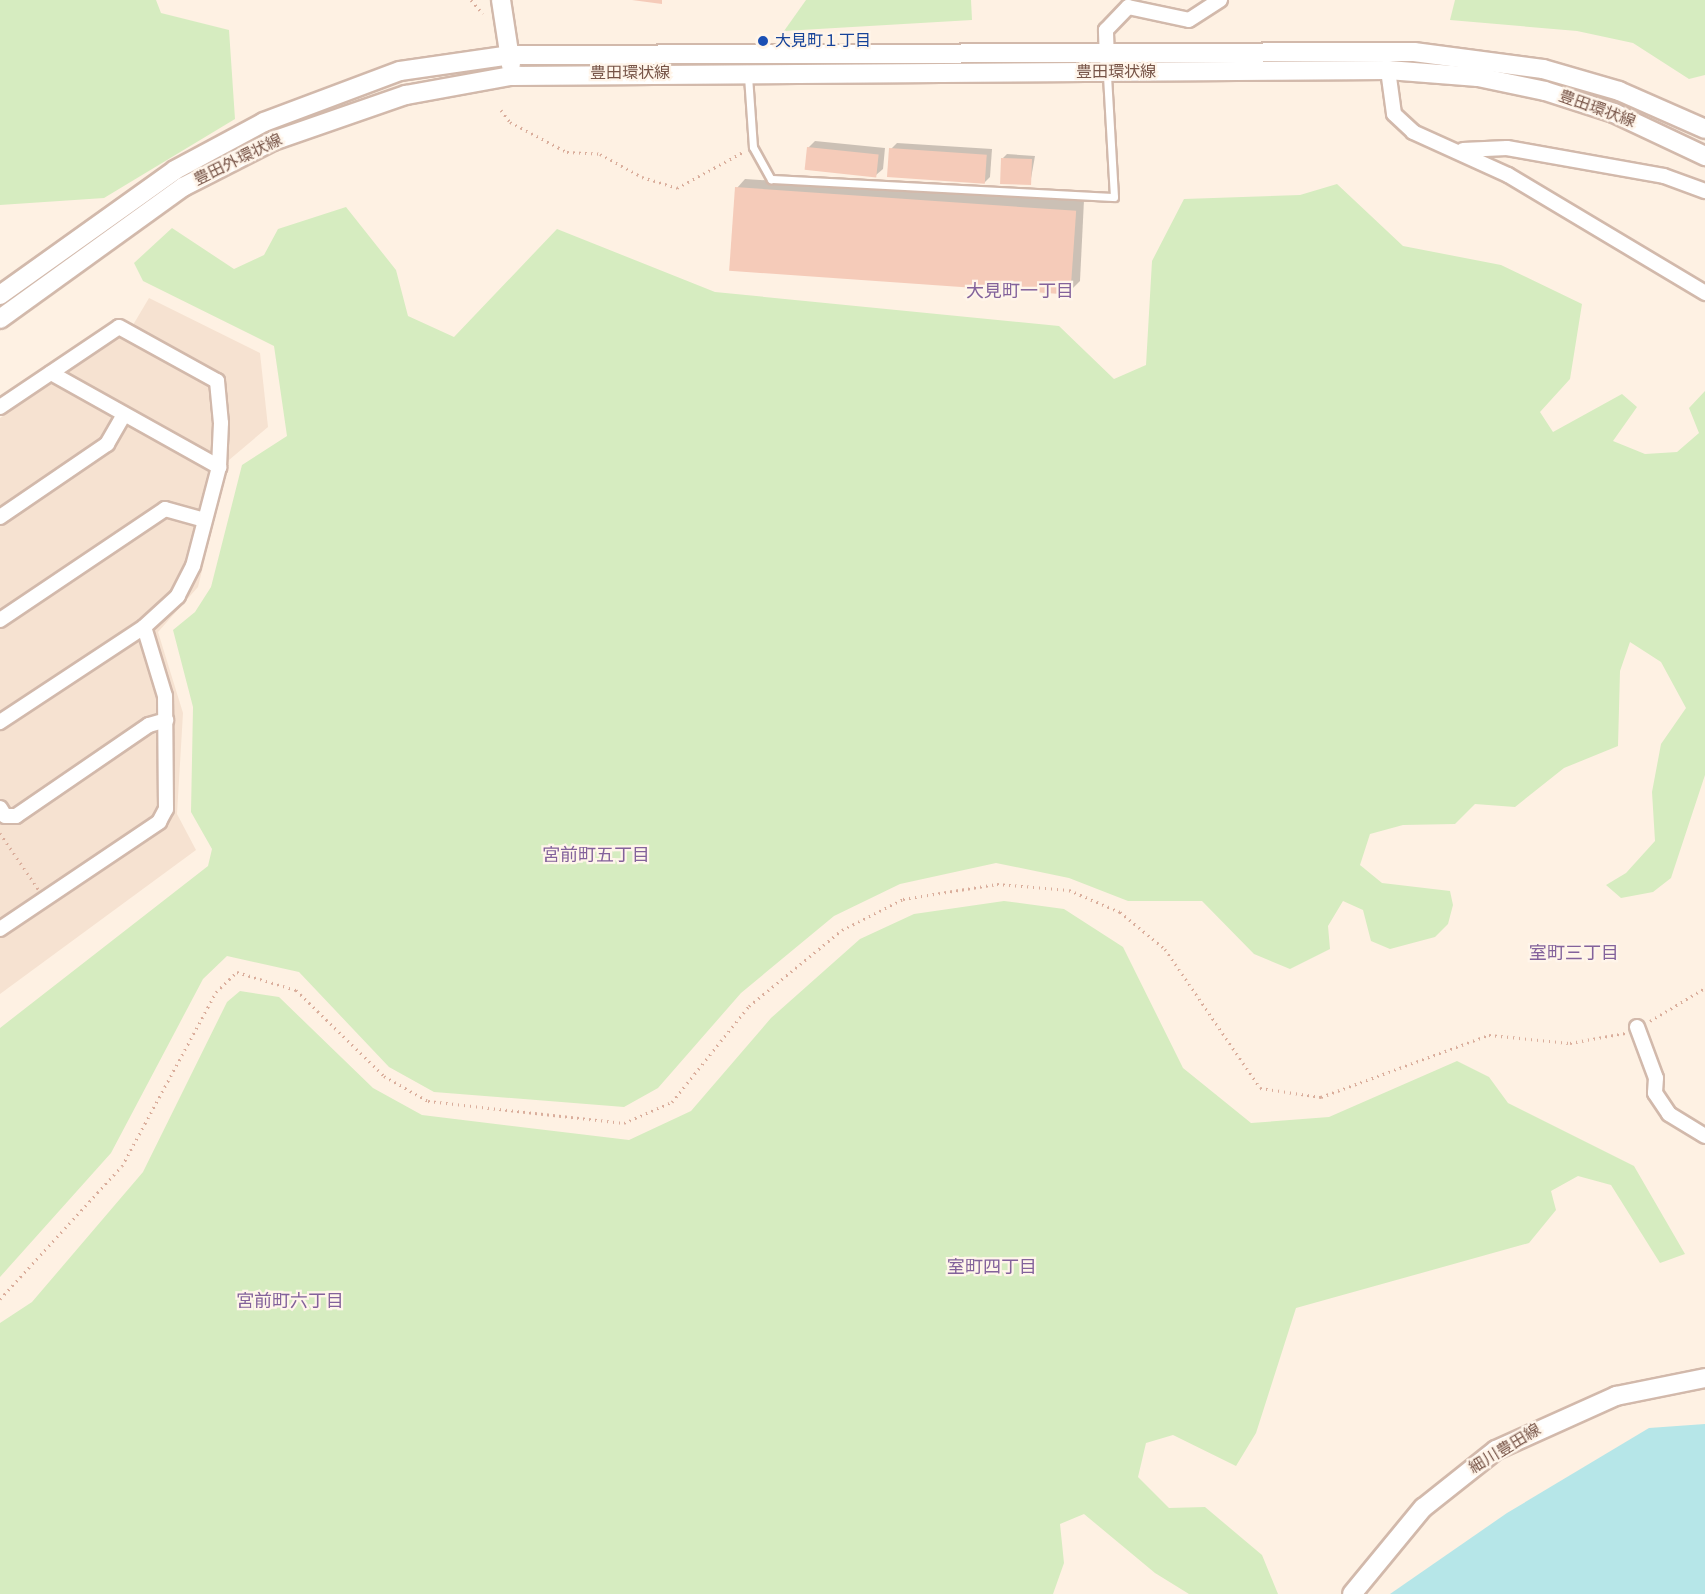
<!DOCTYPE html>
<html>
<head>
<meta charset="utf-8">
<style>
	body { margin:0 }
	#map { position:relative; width:1705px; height:1594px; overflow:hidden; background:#fef1e3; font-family:"Fira Sans Condensed","Noto Sans JP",sans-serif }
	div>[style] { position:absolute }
	.residential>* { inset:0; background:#f6e2d1 }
	.green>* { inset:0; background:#d6ecc0 }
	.water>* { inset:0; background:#b6e6e8 }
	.shadow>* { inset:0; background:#0003 }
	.building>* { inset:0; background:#f5cbb9; transform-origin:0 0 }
	.path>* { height:3px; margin-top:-1.5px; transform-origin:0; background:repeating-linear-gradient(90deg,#daae9c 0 1.5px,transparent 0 6px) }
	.roads { filter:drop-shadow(2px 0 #d2b9ab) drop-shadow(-2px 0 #d2b9ab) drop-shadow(0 2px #d2b9ab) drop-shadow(0 -2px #d2b9ab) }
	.lane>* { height:7px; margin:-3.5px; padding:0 3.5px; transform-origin:3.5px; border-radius:3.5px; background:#fff }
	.street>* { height:14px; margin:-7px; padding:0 7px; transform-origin:7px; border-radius:7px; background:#fff }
	.secondary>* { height:18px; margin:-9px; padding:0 9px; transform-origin:9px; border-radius:9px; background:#fff }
	.dots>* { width:16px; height:16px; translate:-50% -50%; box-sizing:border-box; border:3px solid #fff5ea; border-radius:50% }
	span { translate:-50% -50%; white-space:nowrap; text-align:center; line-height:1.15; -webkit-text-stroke:4.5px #fff5ea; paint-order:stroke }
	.transit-label { font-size:16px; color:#164399 }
	.left { translate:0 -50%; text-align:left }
	.street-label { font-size:16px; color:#775447 }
	.neighbourhood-label { font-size:18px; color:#83629b }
</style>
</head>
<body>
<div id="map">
	<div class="residential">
		<i style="clip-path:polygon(149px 298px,260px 353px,268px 427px,229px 460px,198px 587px,158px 632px,183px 713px,177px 814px,196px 850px,0 994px,0 418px,133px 325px)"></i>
	</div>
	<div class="green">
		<i style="clip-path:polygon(0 0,156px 0,161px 13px,229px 30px,235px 119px,104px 198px,0 205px)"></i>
		<i style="clip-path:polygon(806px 0,971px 0,972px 20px,784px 31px)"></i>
		<i style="clip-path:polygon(1455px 0,1705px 0,1705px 75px,1689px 79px,1633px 43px,1577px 31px,1450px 20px)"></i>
		<i style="clip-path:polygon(1337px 184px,1403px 246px,1501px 265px,1582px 304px,1570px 379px,1540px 412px,1553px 432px,1622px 394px,1637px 407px,1613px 441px,1645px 454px,1677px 452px,1699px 433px,1689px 408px,1705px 391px,1705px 775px,1671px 878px,1653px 892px,1621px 898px,1606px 885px,1626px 873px,1655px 841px,1652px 792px,1661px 744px,1686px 708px,1661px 662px,1630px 642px,1620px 671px,1618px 746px,1564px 768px,1515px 807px,1475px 804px,1455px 824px,1403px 825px,1370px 834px,1360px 865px,1382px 883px,1450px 891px,1453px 905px,1448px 924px,1435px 937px,1390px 949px,1371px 941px,1363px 910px,1343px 901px,1328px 926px,1330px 949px,1290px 969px,1254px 954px,1202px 901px,1128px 901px,1069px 878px,996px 863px,900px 884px,834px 916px,741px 993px,658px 1088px,624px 1107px,434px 1092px,389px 1067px,299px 972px,227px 956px,203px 979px,111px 1153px,0 1277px,0 1028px,208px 866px,212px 849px,191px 812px,193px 707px,173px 630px,195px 612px,211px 587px,242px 465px,287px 436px,274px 346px,143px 281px,134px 263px,172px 228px,234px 269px,264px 255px,278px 229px,346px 207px,396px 270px,408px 316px,454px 337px,557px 229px,715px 292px,1059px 326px,1114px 379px,1146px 365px,1152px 261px,1184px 199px,1300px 195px)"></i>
		<i style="clip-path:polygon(1004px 901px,1064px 909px,1123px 947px,1183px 1068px,1251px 1123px,1329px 1117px,1457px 1061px,1489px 1077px,1508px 1103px,1634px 1166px,1685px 1254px,1660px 1263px,1611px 1185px,1578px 1176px,1551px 1191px,1556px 1210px,1529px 1243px,1296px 1308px,1256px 1433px,1236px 1466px,1173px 1435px,1146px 1443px,1138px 1477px,1169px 1508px,1205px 1507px,1262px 1555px,1278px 1594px,1189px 1594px,1155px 1573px,1084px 1514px,1060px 1524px,1064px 1563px,1053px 1594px,0 1594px,0 1323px,32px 1302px,143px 1172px,227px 1002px,240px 991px,279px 997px,373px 1088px,422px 1115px,629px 1140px,691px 1111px,771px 1018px,860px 939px,914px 914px)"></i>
	</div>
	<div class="water">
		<i style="clip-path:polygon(1705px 1424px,1705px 1594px,1390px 1594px,1507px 1513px,1649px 1428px)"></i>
	</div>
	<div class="shadow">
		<i style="clip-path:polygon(815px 141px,885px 148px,883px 169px,876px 175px,808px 148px)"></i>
		<i style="clip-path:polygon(897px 143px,992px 149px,990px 177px,984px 183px,891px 149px)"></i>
		<i style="clip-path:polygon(1007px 154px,1035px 156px,1030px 184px,1003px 158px)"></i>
		<i style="clip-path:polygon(745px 179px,1084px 200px,1080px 281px,1071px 290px,737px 188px)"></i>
	</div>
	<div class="building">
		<i style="clip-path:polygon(632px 0,662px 0,662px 4px)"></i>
		<i style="left:807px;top:147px;width:72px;height:23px;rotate:6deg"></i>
		<i style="left:889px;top:148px;width:98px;height:29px;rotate:4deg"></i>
		<i style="left:1001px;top:158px;width:31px;height:26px;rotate:2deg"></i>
		<i style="left:735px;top:187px;width:342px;height:84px;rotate:4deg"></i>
	</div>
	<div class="path">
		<i style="left:471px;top:0;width:18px;rotate:49deg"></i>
		<i style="left:501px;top:110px;width:15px;rotate:53deg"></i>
		<i style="left:510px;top:122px;width:64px;rotate:27.8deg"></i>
		<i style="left:567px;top:152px;width:33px;rotate:3deg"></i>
		<i style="left:600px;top:154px;width:48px;rotate:28.7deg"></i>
		<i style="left:642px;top:177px;width:37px;rotate:17deg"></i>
		<i style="left:677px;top:188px;width:75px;rotate:-28.6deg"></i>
		<i style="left:0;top:833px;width:68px;rotate:55.8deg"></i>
		<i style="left:1650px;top:1021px;width:64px;rotate:-31deg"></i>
		<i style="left:0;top:1299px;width:180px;rotate:-47.5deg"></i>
		<i style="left:122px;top:1166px;width:198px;rotate:-61.6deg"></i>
		<i style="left:216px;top:992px;width:29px;rotate:-44deg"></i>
		<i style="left:237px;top:972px;width:62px;rotate:17deg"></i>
		<i style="left:296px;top:990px;width:123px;rotate:44.3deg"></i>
		<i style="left:384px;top:1076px;width:51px;rotate:29.6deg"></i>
		<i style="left:428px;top:1101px;width:197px;rotate:6.4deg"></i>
		<i style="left:624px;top:1123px;width:52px;rotate:-23.6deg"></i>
		<i style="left:672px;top:1102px;width:123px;rotate:-51.3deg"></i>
		<i style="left:749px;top:1006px;width:120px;rotate:-39.3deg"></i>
		<i style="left:842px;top:930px;width:68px;rotate:-26.9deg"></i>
		<i style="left:903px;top:899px;width:95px;rotate:-9.1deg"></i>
		<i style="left:997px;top:884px;width:72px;rotate:4.8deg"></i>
		<i style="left:1069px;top:890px;width:56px;rotate:23.3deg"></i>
		<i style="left:1120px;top:912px;width:58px;rotate:39.4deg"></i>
		<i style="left:1165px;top:949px;width:168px;rotate:55.6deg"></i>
		<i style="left:1260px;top:1088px;width:62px;rotate:8.4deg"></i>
		<i style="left:1321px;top:1097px;width:179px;rotate:-20.3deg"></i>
		<i style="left:1489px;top:1035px;width:81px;rotate:5.6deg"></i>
		<i style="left:1570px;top:1043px;width:56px;rotate:-10.3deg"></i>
	</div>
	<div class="roads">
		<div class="lane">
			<i style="left:748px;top:76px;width:71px;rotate:86deg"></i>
			<i style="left:753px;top:147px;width:37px;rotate:61deg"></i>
			<i style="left:771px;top:179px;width:343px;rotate:3deg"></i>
			<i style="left:1114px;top:197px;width:123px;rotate:-93.3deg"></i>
		</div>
		<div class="street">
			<i style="left:1107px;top:61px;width:31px;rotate:-92deg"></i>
			<i style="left:1106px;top:30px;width:32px;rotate:-46deg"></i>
			<i style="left:1128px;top:7px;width:62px;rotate:12deg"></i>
			<i style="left:1189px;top:20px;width:37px;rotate:-33deg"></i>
			<i style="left:1388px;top:70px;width:44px;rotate:82.2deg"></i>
			<i style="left:1394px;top:114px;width:26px;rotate:43deg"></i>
			<i style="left:1413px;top:132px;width:104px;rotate:24.4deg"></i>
			<i style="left:1508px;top:175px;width:230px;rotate:30.9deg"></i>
			<i style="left:1463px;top:150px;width:44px;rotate:-2.6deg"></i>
			<i style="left:1507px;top:148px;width:159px;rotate:10.1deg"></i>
			<i style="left:1664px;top:176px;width:44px;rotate:20.1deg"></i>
			<i style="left:51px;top:373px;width:193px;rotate:29.2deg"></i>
			<i style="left:0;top:407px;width:143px;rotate:-33.9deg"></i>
			<i style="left:119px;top:327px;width:112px;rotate:28.9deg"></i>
			<i style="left:217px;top:381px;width:42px;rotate:84.6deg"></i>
			<i style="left:221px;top:423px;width:44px;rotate:92.6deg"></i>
			<i style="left:219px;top:467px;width:102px;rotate:104.7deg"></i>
			<i style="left:193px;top:566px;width:34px;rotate:117deg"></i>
			<i style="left:178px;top:596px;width:46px;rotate:137.6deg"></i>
			<i style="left:144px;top:627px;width:173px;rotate:146.6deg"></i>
			<i style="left:0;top:517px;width:130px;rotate:-34.3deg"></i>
			<i style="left:107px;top:444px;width:34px;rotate:-60deg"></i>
			<i style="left:0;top:620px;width:199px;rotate:-33.9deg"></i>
			<i style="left:165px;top:509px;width:41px;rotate:15.4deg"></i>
			<i style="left:0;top:808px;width:9px;rotate:58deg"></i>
			<i style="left:5px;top:816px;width:11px"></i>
			<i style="left:16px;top:816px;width:161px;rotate:-34.4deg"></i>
			<i style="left:149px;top:725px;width:18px;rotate:-16deg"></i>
			<i style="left:0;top:929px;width:192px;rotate:-33.9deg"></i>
			<i style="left:159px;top:822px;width:15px;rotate:-62deg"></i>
			<i style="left:166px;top:809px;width:113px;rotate:-90.5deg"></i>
			<i style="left:165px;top:696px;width:72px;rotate:-106.9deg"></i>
			<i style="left:1637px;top:1027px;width:54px;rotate:69.6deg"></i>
			<i style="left:1656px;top:1078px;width:15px;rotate:94deg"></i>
			<i style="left:1655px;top:1093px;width:25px;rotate:56deg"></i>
			<i style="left:1669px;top:1114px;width:42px;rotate:31.4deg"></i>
		</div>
		<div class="secondary">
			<i style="left:501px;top:0;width:66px;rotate:81.3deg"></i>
			<i style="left:0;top:295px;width:215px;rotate:-35.5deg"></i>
			<i style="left:175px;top:170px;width:101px;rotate:-28.3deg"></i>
			<i style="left:264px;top:122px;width:145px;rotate:-20.6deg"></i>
			<i style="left:400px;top:71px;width:112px;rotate:-8.2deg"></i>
			<i style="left:511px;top:55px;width:903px;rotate:-0.19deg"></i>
			<i style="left:1414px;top:52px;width:130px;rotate:7.5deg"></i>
			<i style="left:1543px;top:69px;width:79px;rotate:16.1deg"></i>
			<i style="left:1619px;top:91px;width:94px;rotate:23.8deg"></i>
			<i style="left:0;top:319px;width:226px;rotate:-35.8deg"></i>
			<i style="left:183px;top:187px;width:101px;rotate:-27.1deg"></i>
			<i style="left:273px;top:141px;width:141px;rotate:-19.1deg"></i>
			<i style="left:406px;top:95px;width:107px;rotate:-10.3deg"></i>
			<i style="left:511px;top:76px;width:877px;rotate:-0.39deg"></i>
			<i style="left:1388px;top:70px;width:90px;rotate:4.4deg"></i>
			<i style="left:1478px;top:77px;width:68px;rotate:11.8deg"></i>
			<i style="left:1545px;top:91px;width:72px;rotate:17.7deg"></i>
			<i style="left:1614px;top:113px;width:101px;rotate:25.3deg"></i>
			<i style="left:1352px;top:1594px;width:112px;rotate:-50.5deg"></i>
			<i style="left:1423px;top:1508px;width:93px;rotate:-38.5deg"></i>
			<i style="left:1496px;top:1450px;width:132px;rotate:-24.2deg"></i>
			<i style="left:1616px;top:1396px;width:91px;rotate:-11.4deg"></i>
		</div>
	</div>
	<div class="dots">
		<i style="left:763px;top:41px;background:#1a4fb4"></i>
	</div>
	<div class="transit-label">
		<span class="left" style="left:775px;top:41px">大見町１丁目</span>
	</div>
	<div class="street-label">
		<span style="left:1116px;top:72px">豊田環状線</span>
		<span style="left:630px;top:73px">豊田環状線</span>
		<span style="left:1597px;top:109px;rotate:20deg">豊田環状線</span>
		<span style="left:238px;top:160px;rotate:-26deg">豊田外環状線</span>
		<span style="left:1505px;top:1449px;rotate:-31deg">細川豊田線</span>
	</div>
	<div class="neighbourhood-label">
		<span style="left:1020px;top:291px">大見町一丁目</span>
		<span style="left:596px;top:855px">宮前町五丁目</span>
		<span style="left:1574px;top:953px">室町三丁目</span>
		<span style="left:992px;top:1267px">室町四丁目</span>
		<span style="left:290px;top:1301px">宮前町六丁目</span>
	</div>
</div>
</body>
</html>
